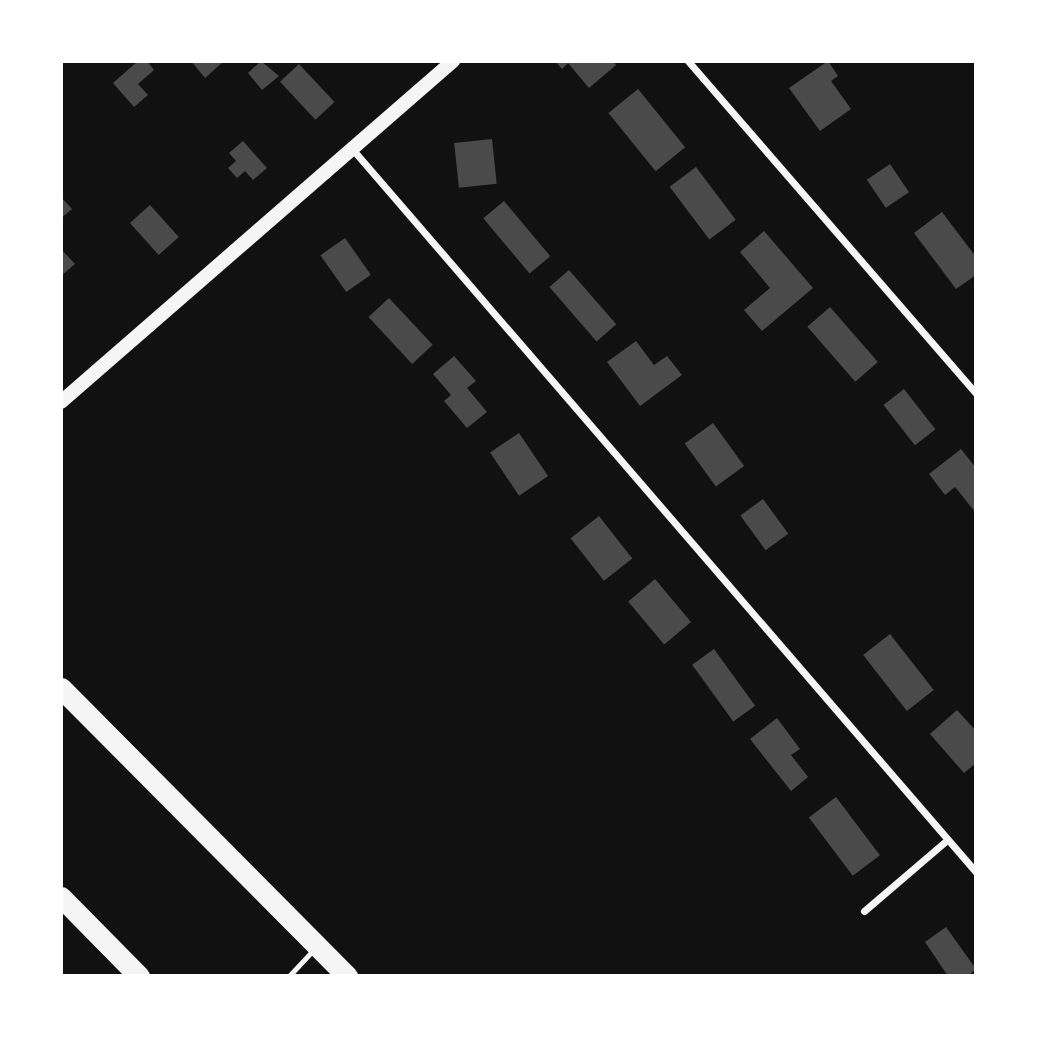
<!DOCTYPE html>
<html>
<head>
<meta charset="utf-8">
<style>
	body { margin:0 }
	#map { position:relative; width:1037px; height:1037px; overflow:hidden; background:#111; font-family:"Exo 2",sans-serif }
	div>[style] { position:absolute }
	.building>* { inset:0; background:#4a4a4a; transform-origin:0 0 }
	.service>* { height:5px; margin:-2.5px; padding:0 2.5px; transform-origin:2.5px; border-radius:2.5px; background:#f5f5f5 }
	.minor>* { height:7px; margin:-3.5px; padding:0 3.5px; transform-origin:3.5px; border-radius:3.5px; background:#f5f5f5 }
	.secondary>* { height:14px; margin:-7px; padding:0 7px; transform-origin:7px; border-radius:7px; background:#f5f5f5 }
	.motorway>* { height:21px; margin:-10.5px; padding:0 10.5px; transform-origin:10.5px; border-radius:10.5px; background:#f5f5f5 }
	span { translate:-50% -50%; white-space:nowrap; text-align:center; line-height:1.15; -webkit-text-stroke:5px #fff; paint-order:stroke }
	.frame { position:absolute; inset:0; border:63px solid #fff; pointer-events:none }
</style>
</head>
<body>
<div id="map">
	<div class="building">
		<i style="clip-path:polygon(138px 61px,147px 61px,154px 70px,138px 84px,148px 95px,134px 107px,113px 83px)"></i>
		<i style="clip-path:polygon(191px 61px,224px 61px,205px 78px)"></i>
		<i style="clip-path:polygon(261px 61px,279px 76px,262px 90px,248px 73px)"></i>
		<i style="clip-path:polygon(555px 61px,613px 61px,616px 65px,589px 88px,568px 63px,562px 69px)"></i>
		<i style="clip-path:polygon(828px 61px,838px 76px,831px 81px,851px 109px,820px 131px,789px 88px)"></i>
		<i style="left:299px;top:64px;width:52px;height:26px;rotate:47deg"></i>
		<i style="left:638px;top:89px;width:75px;height:38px;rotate:51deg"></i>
		<i style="left:492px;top:139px;width:45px;height:38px;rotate:84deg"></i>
		<i style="clip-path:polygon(243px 141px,267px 168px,253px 180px,245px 171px,237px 178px,228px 168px,236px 161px,229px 153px)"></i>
		<i style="left:890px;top:164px;width:34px;height:28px;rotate:56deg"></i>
		<i style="left:696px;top:167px;width:66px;height:33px;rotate:53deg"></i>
		<i style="clip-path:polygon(61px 197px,72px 209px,61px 218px)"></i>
		<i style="left:504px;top:201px;width:72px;height:27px;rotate:50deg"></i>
		<i style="left:150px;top:205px;width:43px;height:27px;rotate:48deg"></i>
		<i style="clip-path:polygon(942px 212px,976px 257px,976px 275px,956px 289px,914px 233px)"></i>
		<i style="clip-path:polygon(764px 231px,813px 288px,762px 331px,744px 310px,770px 288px,740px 252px)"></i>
		<i style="left:345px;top:238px;width:45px;height:30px;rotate:55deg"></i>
		<i style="clip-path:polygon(61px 249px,75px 264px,61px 276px)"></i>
		<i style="left:569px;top:270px;width:72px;height:26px;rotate:49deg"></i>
		<i style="left:389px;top:298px;width:64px;height:28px;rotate:47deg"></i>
		<i style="left:830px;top:307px;width:73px;height:30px;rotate:49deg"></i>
		<i style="clip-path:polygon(636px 341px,654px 365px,667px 356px,682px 375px,640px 406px,607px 362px)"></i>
		<i style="clip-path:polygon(454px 356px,476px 381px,467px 388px,487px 412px,467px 428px,444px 401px,451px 395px,433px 374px)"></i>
		<i style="left:904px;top:389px;width:51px;height:26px;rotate:52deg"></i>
		<i style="left:713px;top:423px;width:53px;height:35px;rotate:54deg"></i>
		<i style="left:519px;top:433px;width:52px;height:35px;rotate:56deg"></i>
		<i style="clip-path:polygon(961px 449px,976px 468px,976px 513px,955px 487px,945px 495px,929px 474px)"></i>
		<i style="left:763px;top:499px;width:43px;height:28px;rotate:54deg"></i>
		<i style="left:599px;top:516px;width:54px;height:36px;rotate:52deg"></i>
		<i style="left:655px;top:579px;width:56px;height:35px;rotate:50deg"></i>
		<i style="left:890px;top:634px;width:71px;height:34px;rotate:52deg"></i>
		<i style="left:714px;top:649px;width:70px;height:27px;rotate:54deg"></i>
		<i style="clip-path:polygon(957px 710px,976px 731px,976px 763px,964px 773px,930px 734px)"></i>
		<i style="clip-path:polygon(777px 718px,800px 749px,791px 755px,808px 777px,791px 791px,750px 739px)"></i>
		<i style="left:836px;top:797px;width:73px;height:34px;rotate:53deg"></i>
		<i style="clip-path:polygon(946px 927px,976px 969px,968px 976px,948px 976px,925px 942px)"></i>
	</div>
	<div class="service">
		<i style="left:289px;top:976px;width:35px;rotate:-47deg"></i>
	</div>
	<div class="minor">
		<i style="left:688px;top:61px;width:440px;rotate:49.1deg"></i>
		<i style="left:354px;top:151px;width:952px;rotate:49.22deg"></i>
		<i style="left:864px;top:911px;width:109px;rotate:-40.5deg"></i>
	</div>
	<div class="secondary">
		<i style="left:61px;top:402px;width:520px;rotate:-41.02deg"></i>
	</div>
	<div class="motorway">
		<i style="left:61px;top:688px;width:406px;rotate:45.2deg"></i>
		<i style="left:61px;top:897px;width:111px;rotate:45.4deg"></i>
	</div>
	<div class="frame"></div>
</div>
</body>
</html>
